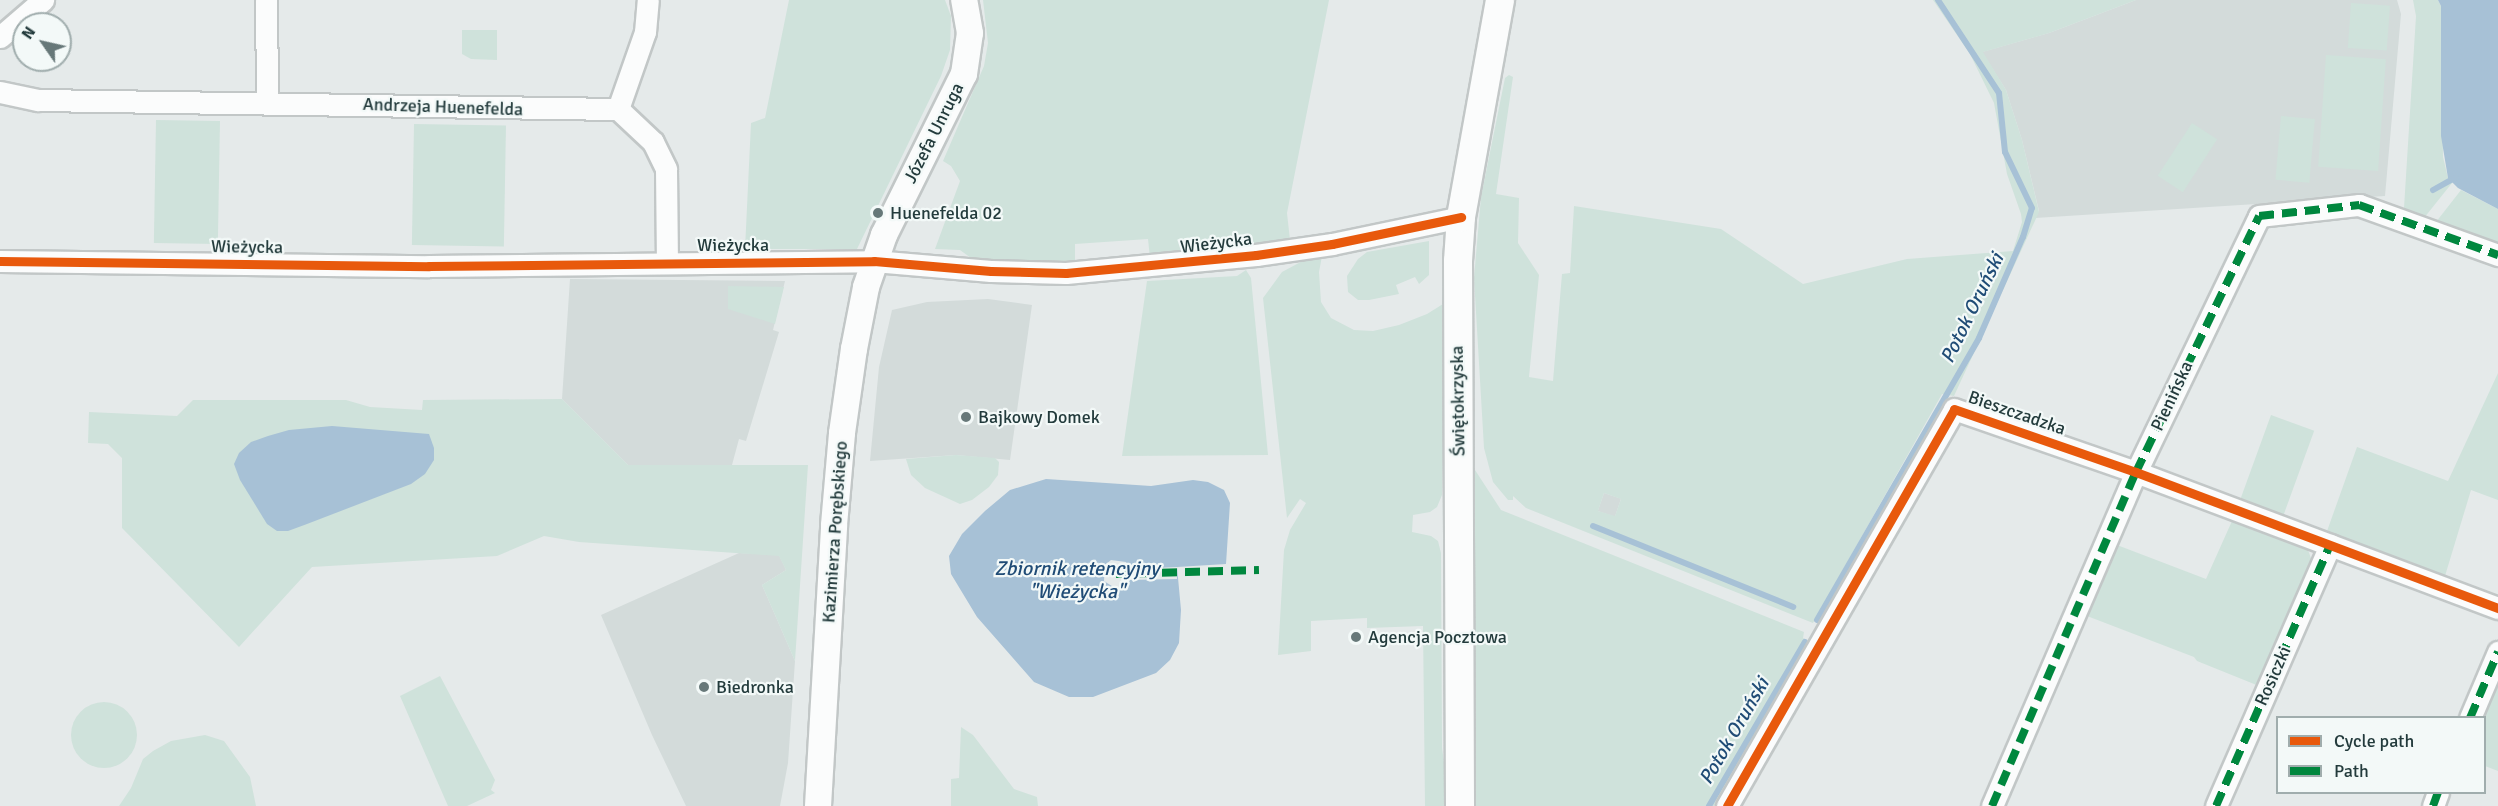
<!DOCTYPE html>
<html>
<head>
<meta charset="utf-8">
<style>
	body { margin:0 }
	#map { position:relative; width:2498px; height:806px; overflow:hidden; background:#e5eaea; font-family:Signika,sans-serif }
	div>[style] { position:absolute }
	.built>* { inset:0; background:#d3dbda; transform-origin:0 0 }
	.green>* { inset:0; background:#cfe2db; transform-origin:0 0 }
	.round { border-radius:50% }
	.water>* { inset:0; background:#a7c1d6 }
	.pier>* { inset:0; background:#e5eaea }
	.stream>* { height:6px; margin:-3px; padding:0 3px; transform-origin:3px; border-radius:3px; background:#a7c1d6 }
	.roads { filter:drop-shadow(2px 0 #c2c7c7) drop-shadow(-2px 0 #c2c7c7) drop-shadow(0 2px #c2c7c7) drop-shadow(0 -2px #c2c7c7) }
	.minor>* { height:21px; margin:-10.5px; padding:0 10.5px; transform-origin:10.5px; border-radius:10.5px; background:#fbfcfc }
	.tertiary>* { height:26px; margin:-13px; padding:0 13px; transform-origin:13px; border-radius:13px; background:#fbfcfc }
	.secondary>* { height:28px; margin:-14px; padding:0 14px; transform-origin:14px; border-radius:14px; background:#fbfcfc }
	.quiet>* { height:8px; margin-top:-4px; transform-origin:0; background:repeating-linear-gradient(90deg,#00873e 0 15px,transparent 0 23px) }
	.cycleway>* { height:9px; margin:-4.5px; padding:0 4.5px; transform-origin:4.5px; border-radius:4.5px; background:#e8590c }
	.dots>* { width:16px; height:16px; translate:-50% -50%; box-sizing:border-box; border:3px solid #f3f9f8; border-radius:50% }
	span { translate:-50% -50%; white-space:nowrap; text-align:center; line-height:1.15; -webkit-text-stroke:4.5px #f3f9f8; paint-order:stroke }
	.street-label { font-size:18px; color:#233b3c }
	.poi-label { font-size:18px; color:#233b3c }
	.left { translate:0 -50%; text-align:left }
	.water-label { font-size:20px; color:#204c76; font-style:italic }
	.legend { position:absolute; left:2276px; top:716px; width:210px; height:78px; box-sizing:border-box; background:#f3f9f8; border:2px solid #a0adad; margin:0; padding:8px 10px; list-style:none; font-size:18px; color:#233b3c }
	.legend li { display:flex; align-items:center; gap:12px; height:30px }
	.legend b { width:30px; border:2px solid #a0adad }
	.north { position:absolute; left:12px; top:12px; width:60px; height:60px; box-sizing:border-box; background:#f3f9f8; border:2px solid #a0adad; border-radius:50%; rotate:304deg; font-size:16px; font-weight:700; line-height:24px; text-align:center; color:#233b3c }
	.north::after { content:''; display:block; margin:auto; width:21px; height:27px; background:#677879; clip-path:polygon(50% 0,100% 100%,50% 72%,0 100%) }
</style>
</head>
<body>
<div id="map">
	<div class="built">
		<i style="clip-path:polygon(2136px 0,2397px 0,2401px 14px,2385px 196px,2035px 218px,2039px 211px,2022px 140px,2006px 90px,1982px 52px,2049px 33px)"></i>
		<i style="clip-path:polygon(570px 279px,785px 281px,773px 330px,779px 332px,746px 441px,739px 439px,732px 465px,628px 465px,562px 399px)"></i>
		<i style="clip-path:polygon(988px 299px,1032px 305px,1010px 460px,956px 455px,870px 461px,879px 367px,892px 310px,927px 302px)"></i>
		<i style="left:1604px;top:493px;width:18px;height:19px;rotate:19deg"></i>
		<i style="clip-path:polygon(739px 553px,779px 555px,786px 570px,762px 585px,795px 661px,788px 763px,780px 806px,686px 806px,652px 735px,601px 615px)"></i>
	</div>
	<div class="green">
		<i style="clip-path:polygon(789px 0,945px 0,951px 16px,950px 50px,941px 76px,857px 249px,745px 249px,751px 123px,765px 118px)"></i>
		<i style="clip-path:polygon(983px 0,1329px 0,1287px 213px,1290px 240px,1150px 258px,1148px 239px,1075px 244px,1075px 262px,996px 261px,971px 258px,960px 250px,935px 249px,960px 181px,951px 166px,943px 161px,984px 66px,988px 43px)"></i>
		<i style="clip-path:polygon(evenodd,1933px 0,2136px 0,2049px 33px,1983px 52px,2006px 90px,2022px 140px,2039px 212px,1954px 396px,1942px 394px,1813px 623px,1526px 508px,1513px 496px,1513px 500px,1508px 500px,1493px 482px,1484px 448px,1474px 278px,1481px 197px,1505px 78px,1509px 75px,1513px 77px,1496px 194px,1519px 198px,1518px 243px,1539px 275px,1529px 377px,1553px 381px,1562px 274px,1570px 273px,1574px 206px,1721px 229px,1803px 284px,1907px 259px,2013px 251px,2022px 222px,2021px 214px,2007px 174px,1994px 103px,1970px 54px,1933px 0,1604px 493px,1621px 499px,1615px 516px,1598px 511px,1604px 493px)"></i>
		<i style="clip-path:polygon(2413px 0,2438px 0,2441px 6px,2443px 157px,2448px 178px,2452px 183px,2424px 218px,2407px 212px,2404px 208px,2416px 16px)"></i>
		<i style="left:2351px;top:3px;width:39px;height:45px;rotate:4deg"></i>
		<i style="clip-path:polygon(462px 30px,497px 30px,497px 60px,471px 59px,462px 54px)"></i>
		<i style="left:2326px;top:55px;width:60px;height:112px;rotate:4deg"></i>
		<i style="left:2281px;top:116px;width:34px;height:64px;rotate:5deg"></i>
		<i style="left:156px;top:120px;width:64px;height:123px;rotate:1deg"></i>
		<i style="left:2192px;top:123px;width:30px;height:63px;rotate:33deg"></i>
		<i style="left:414px;top:124px;width:92px;height:121px;rotate:1deg"></i>
		<i style="clip-path:polygon(2461px 190px,2498px 209px,2498px 245px,2436px 222px)"></i>
		<i style="clip-path:polygon(1429px 241px,1429px 275px,1419px 284px,1415px 277px,1396px 285px,1399px 294px,1369px 300px,1358px 300px,1348px 292px,1347px 276px,1358px 259px,1367px 252px)"></i>
		<i style="clip-path:polygon(1322px 256px,1319px 272px,1321px 302px,1331px 318px,1354px 330px,1373px 331px,1399px 325px,1427px 314px,1443px 304px,1446px 307px,1442px 495px,1437px 507px,1430px 512px,1413px 515px,1412px 532px,1431px 536px,1438px 541px,1441px 553px,1442px 748px,1448px 790px,1447px 806px,1425px 806px,1423px 626px,1367px 628px,1367px 618px,1311px 621px,1311px 651px,1278px 655px,1284px 550px,1290px 530px,1306px 503px,1300px 499px,1287px 518px,1263px 298px,1282px 272px,1310px 257px)"></i>
		<i style="clip-path:polygon(1246px 270px,1251px 278px,1268px 455px,1122px 456px,1147px 281px,1237px 276px)"></i>
		<i style="clip-path:polygon(728px 286px,784px 287px,775px 324px,728px 309px)"></i>
		<i style="clip-path:polygon(2498px 373px,2498px 500px,2471px 490px,2445px 576px,2326px 534px,2357px 447px,2448px 481px)"></i>
		<i style="clip-path:polygon(562px 399px,628px 465px,808px 465px,795px 661px,762px 585px,786px 570px,779px 556px,579px 542px,544px 536px,497px 556px,312px 567px,239px 647px,122px 528px,122px 458px,108px 444px,88px 443px,89px 412px,177px 416px,193px 400px,346px 400px,370px 407px,422px 410px,423px 400px)"></i>
		<i style="left:2271px;top:415px;width:46px;height:92px;rotate:20deg"></i>
		<i style="clip-path:polygon(956px 455px,995px 458px,999px 462px,998px 475px,989px 487px,972px 500px,960px 504px,925px 488px,911px 475px,906px 459px)"></i>
		<i style="clip-path:polygon(1475px 470px,1501px 510px,1804px 632px,1803px 638px,1810px 642px,1719px 806px,1473px 806px)"></i>
		<i style="clip-path:polygon(2232px 521px,2308px 550px,2313px 564px,2259px 686px,2197px 661px,2194px 657px,2087px 616px,2117px 545px,2206px 579px)"></i>
		<i style="clip-path:polygon(440px 676px,495px 780px,491px 790px,495px 793px,467px 806px,448px 806px,400px 696px)"></i>
		<i style="clip-path:polygon(2494px 687px,2498px 688px,2498px 771px,2485px 766px,2484px 718px,2480px 718px)"></i>
		<i class="round" style="left:71px;top:702px;width:66px;height:66px"></i>
		<i style="clip-path:polygon(961px 727px,973px 735px,1014px 789px,1037px 797px,1038px 806px,951px 806px,951px 779px,959px 778px)"></i>
		<i style="clip-path:polygon(205px 735px,224px 741px,250px 777px,256px 806px,119px 806px,131px 788px,143px 759px,153px 751px,171px 741px)"></i>
	</div>
	<div class="water">
		<i style="clip-path:polygon(2438px 0,2498px 0,2498px 209px,2458px 188px,2448px 178px,2441px 136px,2441px 6px)"></i>
		<i style="clip-path:polygon(332px 426px,429px 434px,434px 448px,434px 460px,425px 474px,411px 484px,307px 524px,288px 531px,277px 531px,267px 524px,240px 480px,234px 464px,239px 453px,251px 442px,268px 436px,289px 430px)"></i>
		<i style="clip-path:polygon(1046px 479px,1151px 486px,1193px 480px,1208px 482px,1224px 490px,1230px 503px,1226px 564px,1177px 567px,1181px 610px,1179px 643px,1170px 660px,1156px 673px,1093px 697px,1069px 697px,1034px 682px,977px 617px,951px 574px,949px 556px,962px 534px,985px 511px,1010px 490px)"></i>
	</div>
	<div class="pier">
		<i style="clip-path:polygon(1111px 560px,1126px 562px,1132px 569px,1177px 567px,1177px 579px,1130px 580px,1126px 587px,1118px 590px,1104px 581px,1105px 565px)"></i>
	</div>
	<div class="stream">
		<i style="left:2433px;top:190px;width:26px;rotate:-29deg"></i>
		<i style="left:1593px;top:526px;width:216px;rotate:22deg"></i>
		<i style="left:1817px;top:620px;width:325px;rotate:-60.1deg"></i>
		<i style="left:1979px;top:338px;width:110px;rotate:-66.5deg"></i>
		<i style="left:2023px;top:237px;width:30px;rotate:-73deg"></i>
		<i style="left:2032px;top:208px;width:62px;rotate:-115.7deg"></i>
		<i style="left:2005px;top:152px;width:59px;rotate:-95.8deg"></i>
		<i style="left:1999px;top:93px;width:111px;rotate:-123.3deg"></i>
		<i style="left:1709px;top:806px;width:190px;rotate:-59.7deg"></i>
	</div>
	<div class="roads">
		<div class="minor">
			<i style="left:266px;top:0;width:102px;rotate:89.4deg"></i>
			<i style="left:0;top:37px;width:57px;rotate:-40.7deg"></i>
			<i style="left:0;top:92px;width:39px;rotate:12deg"></i>
			<i style="left:38px;top:100px;width:580px;rotate:0.89deg"></i>
			<i style="left:618px;top:109px;width:48px;rotate:43.3deg"></i>
			<i style="left:653px;top:142px;width:30px;rotate:64deg"></i>
			<i style="left:666px;top:169px;width:93px;rotate:89.4deg"></i>
			<i style="left:618px;top:109px;width:82px;rotate:-70.7deg"></i>
			<i style="left:645px;top:32px;width:32px;rotate:-85deg"></i>
			<i style="left:0;top:261px;width:429px;rotate:0.7deg"></i>
			<i style="left:429px;top:266px;width:445px;rotate:-0.6deg"></i>
			<i style="left:874px;top:261px;width:117px;rotate:4.9deg"></i>
			<i style="left:991px;top:271px;width:75px;rotate:1.5deg"></i>
			<i style="left:1066px;top:273px;width:191px;rotate:-5.4deg"></i>
			<i style="left:1256px;top:255px;width:77px;rotate:-8.2deg"></i>
			<i style="left:1332px;top:244px;width:132px;rotate:-11.8deg"></i>
			<i style="left:2470px;top:718px;width:72px;rotate:-67deg"></i>
			<i style="left:1727px;top:806px;width:457px;rotate:-60.2deg"></i>
			<i style="left:1954px;top:409px;width:193px;rotate:19.1deg"></i>
			<i style="left:2136px;top:472px;width:387px;rotate:20.6deg"></i>
			<i style="left:1992px;top:806px;width:364px;rotate:-66.7deg"></i>
			<i style="left:2136px;top:472px;width:284px;rotate:-64.3deg"></i>
			<i style="left:2259px;top:216px;width:101px;rotate:-6.3deg"></i>
			<i style="left:2359px;top:205px;width:148px;rotate:19.8deg"></i>
			<i style="left:2216px;top:806px;width:285px;rotate:-66.4deg"></i>
			<i style="left:2433px;top:806px;width:15px;rotate:-70deg"></i>
		</div>
		<div class="tertiary">
			<i style="left:818px;top:806px;width:281px;rotate:-86.7deg"></i>
			<i style="left:834px;top:525px;width:92px;rotate:-85deg"></i>
			<i style="left:842px;top:433px;width:85px;rotate:-81.9deg"></i>
			<i style="left:854px;top:349px;width:63px;rotate:-79deg"></i>
			<i style="left:866px;top:287px;width:55px;rotate:-70.9deg"></i>
			<i style="left:884px;top:235px;width:180px;rotate:-63.6deg"></i>
			<i style="left:964px;top:74px;width:41px;rotate:-81.7deg"></i>
			<i style="left:970px;top:33px;width:34px;rotate:-100deg"></i>
		</div>
		<div class="secondary">
			<i style="left:1460px;top:806px;width:545px;rotate:-90.21deg"></i>
			<i style="left:1458px;top:261px;width:44px;rotate:-86.1deg"></i>
			<i style="left:1461px;top:217px;width:220px;rotate:-79.8deg"></i>
		</div>
	</div>
	<div class="quiet">
		<i style="left:1116px;top:574px;width:143px;rotate:-1.6deg"></i>
		<i style="left:2470px;top:718px;width:72px;rotate:-67deg"></i>
		<i style="left:1992px;top:806px;width:364px;rotate:-66.7deg"></i>
		<i style="left:2136px;top:472px;width:284px;rotate:-64.3deg"></i>
		<i style="left:2259px;top:216px;width:101px;rotate:-6.3deg"></i>
		<i style="left:2359px;top:205px;width:148px;rotate:19.8deg"></i>
		<i style="left:2216px;top:806px;width:285px;rotate:-66.4deg"></i>
		<i style="left:2433px;top:806px;width:15px;rotate:-70deg"></i>
	</div>
	<div class="cycleway">
		<i style="left:0;top:261px;width:429px;rotate:0.7deg"></i>
		<i style="left:429px;top:266px;width:445px;rotate:-0.6deg"></i>
		<i style="left:874px;top:261px;width:117px;rotate:4.9deg"></i>
		<i style="left:991px;top:271px;width:75px;rotate:1.5deg"></i>
		<i style="left:1066px;top:273px;width:191px;rotate:-5.4deg"></i>
		<i style="left:1256px;top:255px;width:77px;rotate:-8.2deg"></i>
		<i style="left:1332px;top:244px;width:132px;rotate:-11.8deg"></i>
		<i style="left:1727px;top:806px;width:457px;rotate:-60.2deg"></i>
		<i style="left:1954px;top:409px;width:193px;rotate:19.1deg"></i>
		<i style="left:2136px;top:472px;width:387px;rotate:20.6deg"></i>
	</div>
	<div class="dots">
		<i style="left:878px;top:213px;background:#677879"></i>
		<i style="left:966px;top:417px;background:#677879"></i>
		<i style="left:1356px;top:637px;background:#677879"></i>
		<i style="left:704px;top:687px;background:#677879"></i>
	</div>
	<div class="street-label">
		<span style="left:443px;top:107px;rotate:2deg">Andrzeja Huenefelda</span>
		<span style="left:934px;top:133px;rotate:-63deg">Józefa Unruga</span>
		<span style="left:1216px;top:243px;rotate:-7deg">Wieżycka</span>
		<span style="left:733px;top:245px">Wieżycka</span>
		<span style="left:247px;top:247px;rotate:1deg">Wieżycka</span>
		<span style="left:2172px;top:396px;rotate:-65deg">Pienińska</span>
		<span style="left:1458px;top:401px;rotate:-91deg">Świętokrzyska</span>
		<span style="left:2017px;top:413px;rotate:19deg">Bieszczadzka</span>
		<span style="left:835px;top:532px;rotate:-86deg">Kazimierza Porębskiego</span>
		<span style="left:2273px;top:676px;rotate:-66deg">Rosiczki</span>
	</div>
	<div class="poi-label">
		<span class="left" style="left:890px;top:213px">Huenefelda 02</span>
		<span class="left" style="left:978px;top:417px">Bajkowy Domek</span>
		<span class="left" style="left:1368px;top:637px">Agencja Pocztowa</span>
		<span class="left" style="left:716px;top:687px">Biedronka</span>
	</div>
	<div class="water-label">
		<span style="left:1972px;top:308px;rotate:-64deg">Potok Oruński</span>
		<span style="left:1077px;top:580px">Zbiornik retencyjny<br>"Wieżycka"</span>
		<span style="left:1734px;top:731px;rotate:-60deg">Potok Oruński</span>
	</div>
	<ul class="legend">
	<li><b style="height:8px;background:#e8590c"></b>Cycle path</li>
	<li><b style="height:8px;background:#00873e"></b>Path</li>
	</ul>
	<div class="north">N</div>
</div>
</body>
</html>
